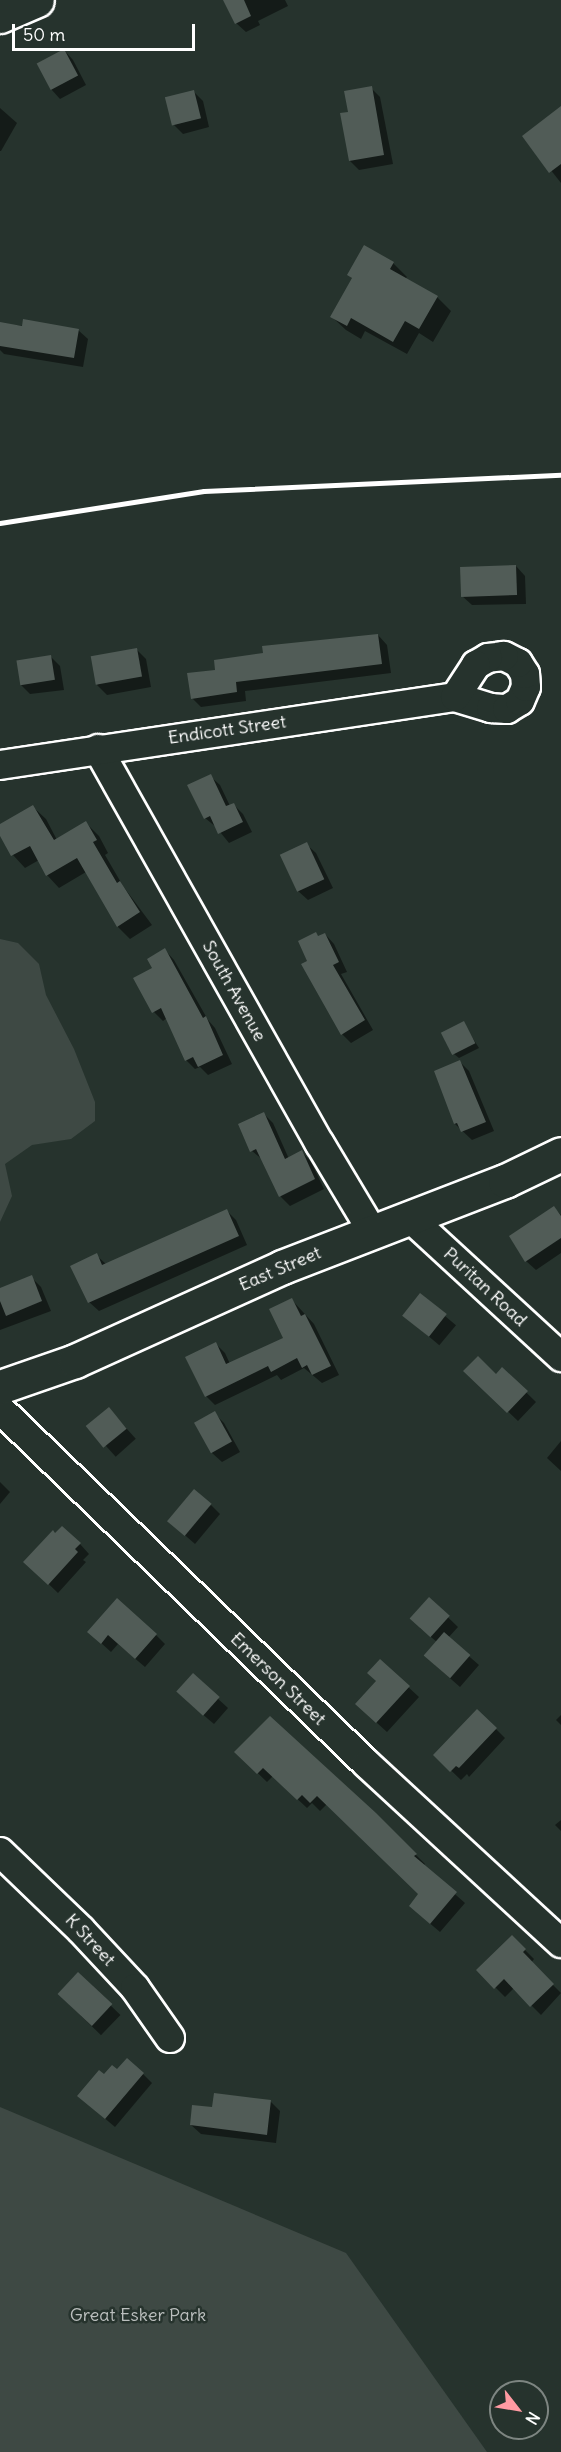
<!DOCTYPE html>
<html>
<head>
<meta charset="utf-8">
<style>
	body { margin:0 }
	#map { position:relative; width:561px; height:2452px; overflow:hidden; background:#26332d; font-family:Delius,sans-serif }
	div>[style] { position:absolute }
	.green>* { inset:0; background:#3e4944 }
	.shadow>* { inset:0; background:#0007; transform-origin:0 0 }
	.building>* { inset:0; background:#515c57; transform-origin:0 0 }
	.roads { filter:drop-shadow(2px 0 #fff) drop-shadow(-2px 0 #fff) drop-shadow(0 2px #fff) drop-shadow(0 -2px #fff) }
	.minor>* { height:28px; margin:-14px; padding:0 14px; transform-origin:14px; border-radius:14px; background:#26332d }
	.tertiary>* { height:33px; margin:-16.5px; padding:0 16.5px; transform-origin:16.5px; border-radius:16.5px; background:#26332d }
	.secondary>* { height:33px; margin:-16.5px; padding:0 16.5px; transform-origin:16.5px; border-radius:16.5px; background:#26332d }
	.rail>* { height:4.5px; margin:-2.25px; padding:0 2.25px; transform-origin:2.25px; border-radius:2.25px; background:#fff }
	span { translate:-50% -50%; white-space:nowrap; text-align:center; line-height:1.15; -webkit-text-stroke:5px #26332d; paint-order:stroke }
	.street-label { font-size:18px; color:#fff }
	.park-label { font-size:18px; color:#bbbfbe }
	.north { position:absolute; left:489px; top:2380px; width:60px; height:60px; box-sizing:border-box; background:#26332d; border:2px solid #7d8581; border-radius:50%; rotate:121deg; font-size:16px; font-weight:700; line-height:24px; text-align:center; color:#fff }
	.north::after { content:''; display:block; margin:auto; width:21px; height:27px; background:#ff9aa2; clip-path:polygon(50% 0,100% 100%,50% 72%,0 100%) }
	.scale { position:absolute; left:12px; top:24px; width:183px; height:27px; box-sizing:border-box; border:3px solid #fff; border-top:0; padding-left:8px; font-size:18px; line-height:21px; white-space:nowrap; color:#fff; -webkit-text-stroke:4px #26332d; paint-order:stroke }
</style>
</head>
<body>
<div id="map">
	<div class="green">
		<i style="clip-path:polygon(0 939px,18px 943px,39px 964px,46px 995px,74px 1049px,95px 1102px,95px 1121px,71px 1139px,32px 1145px,5px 1164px,12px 1196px,0 1222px)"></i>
		<i style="clip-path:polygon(0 2107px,346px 2253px,487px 2452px,0 2452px)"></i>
	</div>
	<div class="shadow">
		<i style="clip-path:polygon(237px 0,285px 0,288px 6px,258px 21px,260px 25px,246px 32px,236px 23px)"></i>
		<i style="clip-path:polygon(64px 50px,73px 60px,86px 85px,60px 99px,51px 89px)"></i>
		<i style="clip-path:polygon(371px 88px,380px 97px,393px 164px,359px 170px,350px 161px,350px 113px)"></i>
		<i style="clip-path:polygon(193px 91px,203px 101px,209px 127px,183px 134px,173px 124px)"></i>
		<i style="clip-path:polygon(0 108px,17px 123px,1px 151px,0 151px)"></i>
		<i style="clip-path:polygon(561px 108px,561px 183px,524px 136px)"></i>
		<i style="clip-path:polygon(393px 263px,407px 277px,405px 279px,437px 297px,451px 311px,433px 342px,419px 333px,407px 354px,365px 331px,361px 339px,346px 330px,332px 317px,353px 279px,349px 275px)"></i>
		<i style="clip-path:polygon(0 324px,78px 330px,88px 339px,83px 367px,4px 354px,0 350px)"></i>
		<i style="clip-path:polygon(516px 566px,525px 576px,526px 604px,472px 605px,462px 596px)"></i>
		<i style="clip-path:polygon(378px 635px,387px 645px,391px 673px,245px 691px,246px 701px,201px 707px,192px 698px,217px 671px)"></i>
		<i style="clip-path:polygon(137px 650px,146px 659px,151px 687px,107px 695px,97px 685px)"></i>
		<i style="clip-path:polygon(51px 657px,60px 666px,64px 690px,30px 694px,21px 685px)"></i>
		<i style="clip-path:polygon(210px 776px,220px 785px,230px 806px,233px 804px,243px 814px,252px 832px,229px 843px,216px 827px,205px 818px,189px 786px)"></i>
		<i style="clip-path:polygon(33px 807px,46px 819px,57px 840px,86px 823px,99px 836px,108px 853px,105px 855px,123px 886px,152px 925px,130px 939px,118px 927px,86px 872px,59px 888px,47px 875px,39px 860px,25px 868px,13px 855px,0 833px,0 825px)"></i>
		<i style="clip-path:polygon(306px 844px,316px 853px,333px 888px,308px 900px,298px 891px)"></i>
		<i style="clip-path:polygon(325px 934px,334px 944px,347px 972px,341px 974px,373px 1030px,351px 1043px,342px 1034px,309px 962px,319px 937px)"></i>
		<i style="clip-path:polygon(165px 950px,174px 960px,208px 1020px,215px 1028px,232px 1064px,208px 1075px,200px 1067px,195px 1069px,186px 1060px,167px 1018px,163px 1021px,154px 1012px,154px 969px)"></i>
		<i style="clip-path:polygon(463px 1023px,479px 1048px,459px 1058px,454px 1054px)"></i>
		<i style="clip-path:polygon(460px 1062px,469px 1071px,494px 1131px,472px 1140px,455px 1124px,436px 1072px)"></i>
		<i style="clip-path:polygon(264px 1114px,273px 1123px,289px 1159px,302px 1152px,311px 1162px,324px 1189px,290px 1206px,281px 1197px,263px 1160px,252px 1151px)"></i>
		<i style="clip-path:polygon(554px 1208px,561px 1215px,561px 1253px,536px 1270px,526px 1261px)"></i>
		<i style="clip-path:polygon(227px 1211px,236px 1220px,247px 1245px,99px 1311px,89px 1302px,96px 1255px,106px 1264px)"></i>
		<i style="clip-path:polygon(31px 1277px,41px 1287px,51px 1311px,0 1330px,0 1290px)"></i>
		<i style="left:420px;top:1295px;width:47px;height:26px;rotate:40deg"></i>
		<i style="clip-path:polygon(292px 1300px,314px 1324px,339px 1375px,322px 1383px,304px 1368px,281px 1380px,277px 1375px,215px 1405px,206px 1396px,216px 1344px,225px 1353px,230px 1364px,285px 1338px)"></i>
		<i style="clip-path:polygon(502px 1369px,536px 1402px,518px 1421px,466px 1371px,496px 1376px)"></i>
		<i style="left:109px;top:1409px;width:40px;height:27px;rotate:48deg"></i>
		<i style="clip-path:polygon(214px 1413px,224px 1423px,240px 1452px,222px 1462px,212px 1453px,196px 1423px)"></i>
		<i style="clip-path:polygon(561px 1441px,561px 1471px,547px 1458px)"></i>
		<i style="clip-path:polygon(0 1482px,10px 1492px,0 1504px)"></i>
		<i style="clip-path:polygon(211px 1505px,220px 1514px,195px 1544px,179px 1530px)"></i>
		<i style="clip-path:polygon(80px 1544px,89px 1554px,83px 1560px,86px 1562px,58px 1593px,35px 1571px)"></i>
		<i style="clip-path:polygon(429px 1599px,458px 1627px,448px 1638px,479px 1665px,460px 1687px,435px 1665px,437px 1642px,420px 1628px)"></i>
		<i style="clip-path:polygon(89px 1632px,156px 1635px,165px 1644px,145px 1667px,118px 1644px,111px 1652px)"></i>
		<i style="clip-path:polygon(380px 1661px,419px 1697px,387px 1732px,366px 1713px,377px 1681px)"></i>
		<i style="clip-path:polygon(193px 1676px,228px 1708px,214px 1724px,188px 1702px)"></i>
		<i style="clip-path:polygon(561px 1715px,561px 1725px,556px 1720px)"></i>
		<i style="clip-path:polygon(496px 1729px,505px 1738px,469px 1777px,467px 1774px,461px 1780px,435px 1755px)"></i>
		<i style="clip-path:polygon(236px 1752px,375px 1814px,425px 1864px,423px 1866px,465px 1903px,440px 1932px,420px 1915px,420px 1894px,327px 1804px,320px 1811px,312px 1803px,307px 1808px,273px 1776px,267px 1782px)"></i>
		<i style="clip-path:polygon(561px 1820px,561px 1831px,555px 1825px)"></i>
		<i style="clip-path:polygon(512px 1937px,534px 1959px,531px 1963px,561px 1993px,541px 2015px,514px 1988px,505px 1997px,478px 1970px)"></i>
		<i style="left:78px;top:1974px;width:59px;height:28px;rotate:44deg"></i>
		<i style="clip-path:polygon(143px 2074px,152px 2083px,115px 2127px,89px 2105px,104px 2076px)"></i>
		<i style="clip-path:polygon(270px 2101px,280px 2111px,276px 2143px,201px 2134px,191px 2125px,214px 2109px)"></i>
	</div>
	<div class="building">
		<i style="clip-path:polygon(223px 0,244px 0,251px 16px,235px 24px)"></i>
		<i style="left:64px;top:49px;width:30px;height:31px;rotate:62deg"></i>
		<i style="clip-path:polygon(372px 86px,384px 155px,349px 161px,340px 113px,348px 112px,344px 91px)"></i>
		<i style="left:194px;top:90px;width:29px;height:30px;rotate:76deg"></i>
		<i style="clip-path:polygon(561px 106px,561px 164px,549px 173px,522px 136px)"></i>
		<i style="clip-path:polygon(364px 245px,394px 262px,390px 269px,438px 296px,419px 329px,405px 321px,393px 342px,351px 318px,347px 326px,330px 317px,352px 278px,347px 275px)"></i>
		<i style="clip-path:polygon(23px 319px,79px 329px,74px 358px,0 346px,0 322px,22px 326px)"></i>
		<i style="left:516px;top:565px;width:30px;height:56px;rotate:88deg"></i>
		<i style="clip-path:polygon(378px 634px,382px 664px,236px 682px,237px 692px,191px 699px,187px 673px,215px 670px,214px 660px,263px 653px,262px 646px)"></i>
		<i style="left:137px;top:648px;width:29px;height:47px;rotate:80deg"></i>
		<i style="left:51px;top:655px;width:25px;height:35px;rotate:81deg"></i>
		<i style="clip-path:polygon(211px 774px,226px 806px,234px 803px,243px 822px,218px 834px,210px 816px,204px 819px,187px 785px)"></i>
		<i style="clip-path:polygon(33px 805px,54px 840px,86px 821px,97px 840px,93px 842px,117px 883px,120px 881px,140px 912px,117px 927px,77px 858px,46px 876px,30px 846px,11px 856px,0 836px,0 824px)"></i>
		<i style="left:307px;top:842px;width:41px;height:30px;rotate:65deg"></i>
		<i style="clip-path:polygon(316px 932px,318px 936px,325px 933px,339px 962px,333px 965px,365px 1020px,341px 1035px,301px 964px,307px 961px,298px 941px)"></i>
		<i style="clip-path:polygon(165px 948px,203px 1018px,206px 1016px,223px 1055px,198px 1067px,193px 1057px,185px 1061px,161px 1008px,152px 1013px,133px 978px,152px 968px,147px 959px)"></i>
		<i style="left:464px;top:1021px;width:25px;height:26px;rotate:63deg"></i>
		<i style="clip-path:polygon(460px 1060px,486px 1122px,461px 1132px,457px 1123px,454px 1124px,434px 1071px)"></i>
		<i style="clip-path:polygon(264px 1112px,285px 1159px,302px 1150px,315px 1179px,279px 1197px,256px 1149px,250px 1152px,238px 1124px)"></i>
		<i style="clip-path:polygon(554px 1206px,561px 1216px,561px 1238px,525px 1262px,509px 1236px)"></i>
		<i style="clip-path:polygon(227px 1209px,239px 1236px,88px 1303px,70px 1266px,97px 1253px,102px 1265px)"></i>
		<i style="clip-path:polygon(32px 1275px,42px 1301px,6px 1316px,0 1301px,0 1288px)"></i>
		<i style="left:420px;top:1293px;width:34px;height:29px;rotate:38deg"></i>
		<i style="clip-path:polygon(292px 1298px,301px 1316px,305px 1314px,331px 1366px,312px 1375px,307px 1365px,302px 1368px,297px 1358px,271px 1372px,268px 1366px,205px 1397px,185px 1357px,216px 1342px,226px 1364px,283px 1338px,269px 1309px)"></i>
		<i style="clip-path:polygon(478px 1356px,496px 1374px,502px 1367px,528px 1391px,507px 1413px,463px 1371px)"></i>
		<i style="left:109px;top:1407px;width:28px;height:30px;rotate:51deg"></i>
		<i style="left:215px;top:1411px;width:35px;height:24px;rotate:61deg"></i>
		<i style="left:194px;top:1489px;width:23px;height:42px;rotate:40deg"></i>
		<i style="clip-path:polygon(62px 1526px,81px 1543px,75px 1549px,78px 1552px,48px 1585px,23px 1562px,53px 1530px,55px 1533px)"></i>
		<i style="left:429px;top:1597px;width:28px;height:29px;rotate:42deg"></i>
		<i style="clip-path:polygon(117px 1598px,157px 1634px,135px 1659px,108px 1635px,101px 1644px,87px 1632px)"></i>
		<i style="left:444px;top:1632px;width:35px;height:31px;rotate:41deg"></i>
		<i style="clip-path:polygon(380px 1659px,410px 1686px,376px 1723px,355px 1704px,376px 1681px,367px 1673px)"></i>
		<i style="left:193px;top:1673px;width:36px;height:25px;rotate:42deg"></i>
		<i style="clip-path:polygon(477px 1709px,497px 1728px,459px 1768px,456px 1766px,450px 1772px,433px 1755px)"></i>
		<i style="clip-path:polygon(270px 1716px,376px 1813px,417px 1854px,414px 1856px,457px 1892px,430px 1924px,409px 1906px,418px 1894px,317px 1796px,310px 1803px,302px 1795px,297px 1800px,263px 1768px,257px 1774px,234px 1752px)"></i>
		<i style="clip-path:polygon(512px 1935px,526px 1949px,523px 1952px,554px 1984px,530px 2007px,504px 1979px,494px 1989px,476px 1970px)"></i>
		<i style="left:78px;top:1972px;width:47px;height:30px;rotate:43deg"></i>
		<i style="clip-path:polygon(127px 2058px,144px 2073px,105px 2119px,77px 2096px,99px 2070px,104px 2074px,112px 2065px,117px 2069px)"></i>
		<i style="clip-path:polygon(214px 2093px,271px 2100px,267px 2135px,190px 2125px,192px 2105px,212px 2107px)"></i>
	</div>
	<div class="roads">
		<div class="minor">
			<i style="left:98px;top:749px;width:453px;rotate:60.7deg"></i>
			<i style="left:320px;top:1144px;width:101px;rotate:59.1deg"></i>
			<i style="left:0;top:765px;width:460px;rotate:-8.5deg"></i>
			<i style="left:455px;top:697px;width:38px;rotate:17deg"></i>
			<i style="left:491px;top:708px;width:16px;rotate:4deg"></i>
			<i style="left:507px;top:709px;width:15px;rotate:-32deg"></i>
			<i style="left:520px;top:701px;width:15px;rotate:-67deg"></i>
			<i style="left:526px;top:687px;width:13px;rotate:-94deg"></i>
			<i style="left:525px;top:674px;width:13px;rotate:-122deg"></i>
			<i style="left:518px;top:663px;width:16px;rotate:-153deg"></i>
			<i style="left:504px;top:656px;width:16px;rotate:173deg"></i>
			<i style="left:488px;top:658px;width:14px;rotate:150deg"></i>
			<i style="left:476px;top:665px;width:38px;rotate:123deg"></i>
			<i style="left:409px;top:1217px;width:207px;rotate:42.6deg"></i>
			<i style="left:0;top:1409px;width:511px;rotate:44.05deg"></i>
			<i style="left:367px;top:1764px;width:264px;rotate:42.7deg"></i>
			<i style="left:0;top:1852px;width:112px;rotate:43.9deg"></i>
			<i style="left:81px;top:1930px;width:79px;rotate:47deg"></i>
			<i style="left:135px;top:1988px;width:61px;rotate:55deg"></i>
		</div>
		<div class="tertiary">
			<i style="left:0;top:1387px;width:79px;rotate:-19.1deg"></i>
			<i style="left:75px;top:1361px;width:227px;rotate:-24.4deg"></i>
			<i style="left:282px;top:1267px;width:239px;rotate:-21.1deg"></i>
			<i style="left:505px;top:1181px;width:62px;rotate:-25.7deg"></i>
		</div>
		<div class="secondary">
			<i style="left:0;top:16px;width:40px;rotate:-23.4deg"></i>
		</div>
	</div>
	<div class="rail">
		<i style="left:0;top:523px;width:206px;rotate:-8.9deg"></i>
		<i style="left:204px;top:491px;width:357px;rotate:-2.6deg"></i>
	</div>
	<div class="street-label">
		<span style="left:227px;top:730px;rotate:-8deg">Endicott Street</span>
		<span style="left:234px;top:991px;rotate:61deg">South Avenue</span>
		<span style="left:280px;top:1269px;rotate:-23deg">East Street</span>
		<span style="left:485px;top:1287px;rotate:43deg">Puritan Road</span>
		<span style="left:278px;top:1679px;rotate:44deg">Emerson Street</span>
		<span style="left:90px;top:1940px;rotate:47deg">K Street</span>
	</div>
	<div class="park-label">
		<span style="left:138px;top:2315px">Great Esker Park</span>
	</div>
	<div class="north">N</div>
	<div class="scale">50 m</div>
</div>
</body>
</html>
